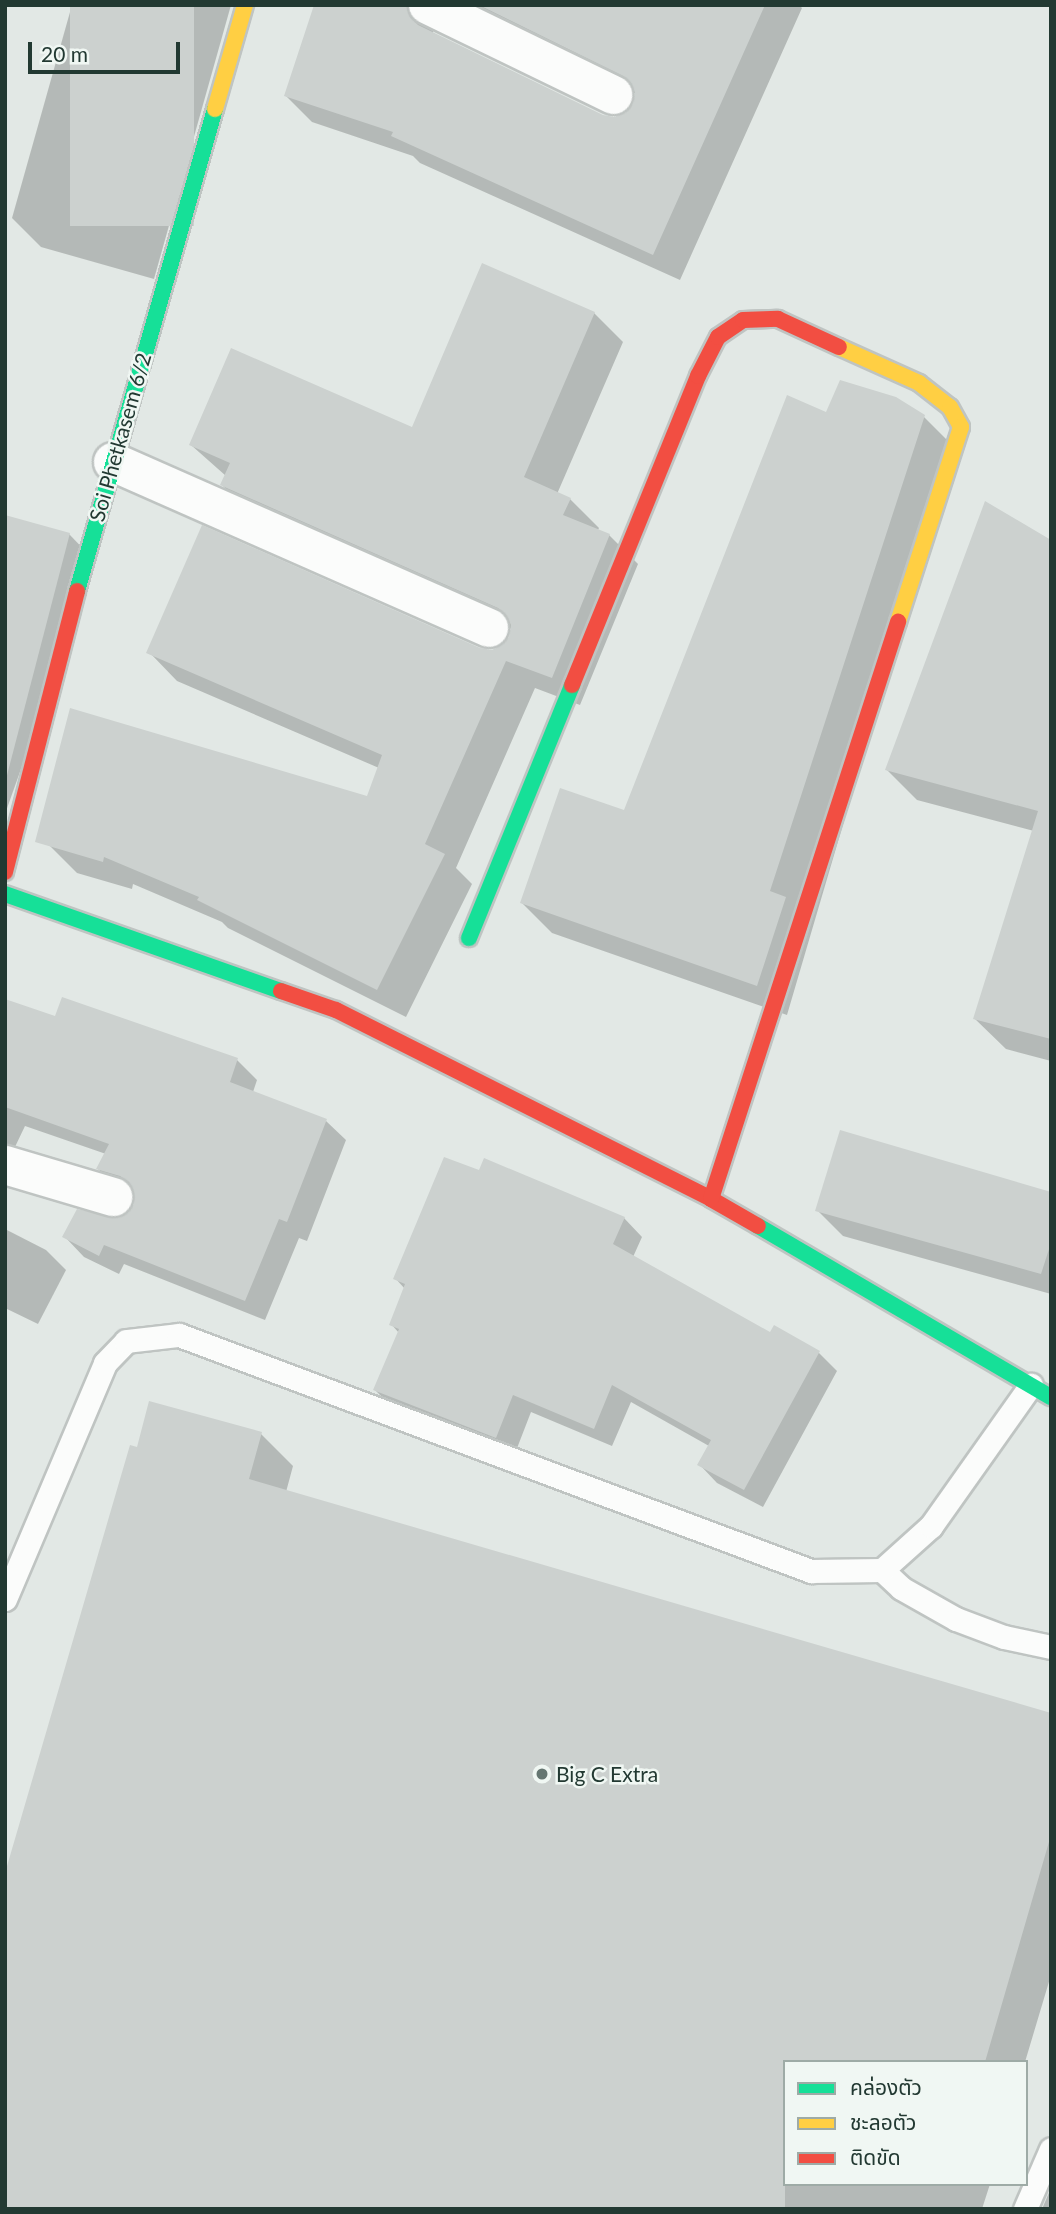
<!DOCTYPE html>
<html>
<head>
<meta charset="utf-8">
<style>
	body { margin:0 }
	#map { position:relative; width:1056px; height:2214px; overflow:hidden; background:#e2e8e5; font-family:Lato,"Noto Sans Thai",sans-serif }
	div>[style] { position:absolute }
	.shadow>* { inset:0; background:#0003 }
	.building>* { inset:0; background:#ccd1cf; transform-origin:0 0 }
	.roads { filter:drop-shadow(2px 0 #bfc4c2) drop-shadow(-2px 0 #bfc4c2) drop-shadow(0 2px #bfc4c2) drop-shadow(0 -2px #bfc4c2) }
	.lane>* { height:23px; margin:-11.5px; padding:0 11.5px; transform-origin:11.5px; border-radius:11.5px; background:#fbfcfb }
	.street>* { height:38px; margin:-19px; padding:0 19px; transform-origin:19px; border-radius:19px; background:#fbfcfb }
	.fast>* { height:16px; margin:-8px; padding:0 8px; transform-origin:8px; border-radius:8px; background:#16e098 }
	.slow>* { height:16px; margin:-8px; padding:0 8px; transform-origin:8px; border-radius:8px; background:#ffcf43 }
	.jam>* { height:16px; margin:-8px; padding:0 8px; transform-origin:8px; border-radius:8px; background:#f24e42 }
	.dots>* { width:19px; height:19px; translate:-50% -50%; box-sizing:border-box; border:4px solid #f0f7f3; border-radius:50% }
	span { translate:-50% -50%; white-space:nowrap; text-align:center; line-height:1.15; -webkit-text-stroke:5px #f0f7f3; paint-order:stroke }
	.street-label { font-size:21px; color:#223932 }
	.poi-label { font-size:21px; color:#223932 }
	.left { translate:0 -50%; text-align:left }
	.frame { position:absolute; inset:0; border:7px solid #223932; pointer-events:none }
	.legend { position:absolute; left:783px; top:2060px; width:245px; height:126px; box-sizing:border-box; background:#f0f7f3; border:2px solid #9eaba6; margin:0; padding:9px 12px; list-style:none; font-size:21px; color:#223932 }
	.legend li { display:flex; align-items:center; gap:14px; height:35px }
	.legend b { width:35px; border:2px solid #9eaba6 }
	.scale { position:absolute; left:28px; top:42px; width:152px; height:32px; box-sizing:border-box; border:4px solid #223932; border-top:0; padding-left:9px; font-size:21px; line-height:24px; white-space:nowrap; color:#223932; -webkit-text-stroke:5px #f0f7f3; paint-order:stroke }
</style>
</head>
<body>
<div id="map">
	<div class="shadow">
		<i style="clip-path:polygon(72px 5px,231px 5px,154px 279px,41px 247px,12px 218px)"></i>
		<i style="clip-path:polygon(evenodd,316px 5px,799px 5px,802px 8px,680px 280px,420px 163px,413px 156px,312px 122px,286px 96px,316px 5px,466px 11px,636px 94px,635px 105px,627px 114px,615px 118px,603px 116px,433px 33px,434px 23px,466px 11px)"></i>
		<i style="clip-path:polygon(594px 313px,623px 342px,557px 494px,570px 499px,599px 528px,598px 530px,609px 535px,638px 564px,580px 705px,535px 688px,456px 868px,472px 884px,406px 1017px,228px 928px,222px 922px,133px 884px,132px 889px,77px 873px,48px 844px,368px 799px,379px 768px,177px 681px,149px 652px,491px 652px,502px 647px,511px 637px,512px 629px,251px 514px,222px 485px,226px 476px,191px 445px,413px 430px)"></i>
		<i style="clip-path:polygon(827px 414px,924px 417px,954px 447px,787px 1015px,552px 933px,522px 903px,625px 813px)"></i>
		<i style="clip-path:polygon(5px 517px,69px 534px,95px 561px,5px 814px)"></i>
		<i style="clip-path:polygon(1051px 542px,1051px 1061px,1006px 1049px,975px 1019px,1034px 831px,917px 800px,887px 770px)"></i>
		<i style="clip-path:polygon(5px 1001px,56px 1018px,237px 1060px,257px 1080px,253px 1092px,326px 1121px,346px 1140px,307px 1241px,299px 1238px,265px 1320px,124px 1264px,119px 1274px,84px 1257px,65px 1237px,129px 1215px,135px 1204px,136px 1195px,118px 1189px,98px 1169px,106px 1154px,25px 1126px,14px 1149px,5px 1145px)"></i>
		<i style="clip-path:polygon(1051px 1193px,1051px 1294px,843px 1236px,817px 1210px)"></i>
		<i style="clip-path:polygon(624px 1218px,642px 1237px,633px 1257px,770px 1334px,774px 1327px,819px 1353px,837px 1371px,763px 1507px,717px 1483px,699px 1464px,709px 1446px,631px 1402px,612px 1446px,531px 1412px,514px 1456px,393px 1408px,375px 1390px,399px 1333px,391px 1324px,405px 1289px,395px 1278px)"></i>
		<i style="clip-path:polygon(5px 1229px,46px 1250px,66px 1270px,38px 1324px,5px 1308px)"></i>
		<i style="clip-path:polygon(261px 1434px,293px 1466px,286px 1492px,1051px 1715px,1051px 1975px,1025px 2062px,785px 2062px,785px 2184px,990px 2184px,982px 2209px,5px 2209px,138px 1449px)"></i>
		<i style="clip-path:polygon(1051px 2188px,1051px 2209px,1042px 2209px)"></i>
	</div>
	<div class="building">
		<i style="left:70px;top:5px;width:124px;height:221px"></i>
		<i style="clip-path:polygon(314px 5px,406px 5px,410px 17px,418px 25px,603px 115px,614px 117px,625px 113px,633px 104px,635px 93px,631px 83px,623px 76px,479px 5px,765px 5px,653px 255px,391px 136px,393px 132px,284px 96px)"></i>
		<i style="clip-path:polygon(482px 263px,595px 312px,524px 477px,571px 498px,563px 515px,610px 534px,552px 678px,506px 661px,425px 844px,445px 854px,377px 990px,197px 900px,199px 897px,104px 857px,103px 862px,35px 842px,70px 708px,367px 796px,382px 755px,146px 653px,202px 525px,480px 648px,492px 650px,502px 645px,509px 637px,511px 625px,506px 615px,498px 608px,220px 485px,230px 463px,189px 445px,231px 348px,412px 427px)"></i>
		<i style="clip-path:polygon(840px 380px,896px 397px,925px 415px,770px 891px,786px 897px,757px 986px,520px 903px,560px 788px,624px 810px,787px 395px,826px 412px)"></i>
		<i style="clip-path:polygon(985px 501px,1051px 540px,1051px 1039px,973px 1019px,1038px 811px,885px 770px)"></i>
		<i style="clip-path:polygon(5px 515px,70px 533px,5px 783px)"></i>
		<i style="clip-path:polygon(62px 997px,238px 1058px,230px 1082px,327px 1119px,287px 1222px,279px 1219px,245px 1301px,104px 1245px,99px 1256px,62px 1237px,77px 1209px,119px 1218px,128px 1213px,134px 1204px,134px 1193px,129px 1182px,120px 1176px,96px 1169px,109px 1144px,5px 1107px,5px 999px,55px 1016px)"></i>
		<i style="clip-path:polygon(840px 1130px,1051px 1192px,1051px 1243px,1041px 1274px,815px 1211px)"></i>
		<i style="clip-path:polygon(444px 1157px,479px 1170px,484px 1158px,625px 1217px,613px 1244px,770px 1332px,774px 1325px,820px 1351px,744px 1490px,697px 1465px,711px 1440px,612px 1385px,594px 1429px,513px 1395px,496px 1438px,373px 1390px,399px 1329px,389px 1325px,405px 1284px,393px 1279px)"></i>
		<i style="clip-path:polygon(149px 1401px,262px 1432px,249px 1479px,1051px 1713px,1051px 1835px,985px 2062px,785px 2062px,785px 2209px,5px 2209px,5px 1873px,130px 1445px,137px 1447px)"></i>
	</div>
	<div class="roads">
		<div class="lane">
			<i style="left:882px;top:1570px;width:26px;rotate:43deg"></i>
			<i style="left:901px;top:1588px;width:63px;rotate:29.4deg"></i>
			<i style="left:956px;top:1619px;width:51px;rotate:20.6deg"></i>
			<i style="left:1004px;top:1637px;width:48px;rotate:12deg"></i>
			<i style="left:5px;top:1599px;width:256px;rotate:-67deg"></i>
			<i style="left:105px;top:1363px;width:30px;rotate:-46deg"></i>
			<i style="left:126px;top:1341px;width:53px;rotate:-6.5deg"></i>
			<i style="left:179px;top:1335px;width:675px;rotate:20.48deg"></i>
			<i style="left:811px;top:1571px;width:71px;rotate:-0.8deg"></i>
			<i style="left:882px;top:1570px;width:66px;rotate:-41.9deg"></i>
			<i style="left:931px;top:1526px;width:173px;rotate:-54.7deg"></i>
			<i style="left:1025px;top:2209px;width:65px;rotate:-66.6deg"></i>
		</div>
		<div class="street">
			<i style="left:428px;top:5px;width:206px;rotate:25.9deg"></i>
			<i style="left:113px;top:462px;width:411px;rotate:23.8deg"></i>
			<i style="left:5px;top:1165px;width:113px;rotate:16.5deg"></i>
		</div>
		<div class="fast">
			<i style="left:77px;top:591px;width:501px;rotate:-74.02deg"></i>
			<i style="left:5px;top:894px;width:293px;rotate:19.4deg"></i>
			<i style="left:469px;top:938px;width:273px;rotate:-67.8deg"></i>
			<i style="left:758px;top:1226px;width:339px;rotate:30.3deg"></i>
		</div>
		<div class="slow">
			<i style="left:215px;top:109px;width:108px;rotate:-73.9deg"></i>
			<i style="left:839px;top:347px;width:88px;rotate:24.2deg"></i>
			<i style="left:919px;top:383px;width:39px;rotate:38deg"></i>
			<i style="left:950px;top:407px;width:23px;rotate:61deg"></i>
			<i style="left:961px;top:427px;width:205px;rotate:107.9deg"></i>
		</div>
		<div class="jam">
			<i style="left:572px;top:685px;width:334px;rotate:-67.8deg"></i>
			<i style="left:698px;top:376px;width:44px;rotate:-62.9deg"></i>
			<i style="left:718px;top:337px;width:30px;rotate:-34deg"></i>
			<i style="left:743px;top:320px;width:35px;rotate:-2deg"></i>
			<i style="left:778px;top:319px;width:67px;rotate:24.7deg"></i>
			<i style="left:5px;top:872px;width:290px;rotate:-75.6deg"></i>
			<i style="left:281px;top:991px;width:58px;rotate:19.1deg"></i>
			<i style="left:336px;top:1010px;width:420px;rotate:26.7deg"></i>
			<i style="left:711px;top:1199px;width:54px;rotate:29.9deg"></i>
			<i style="left:711px;top:1199px;width:607px;rotate:-72.04deg"></i>
		</div>
	</div>
	<div class="dots">
		<i style="left:542px;top:1774px;background:#657671"></i>
	</div>
	<div class="street-label">
		<span style="left:120px;top:437px;rotate:-74deg">Soi Phetkasem 6/2</span>
	</div>
	<div class="poi-label">
		<span class="left" style="left:556px;top:1774px">Big C Extra</span>
	</div>
	<div class="frame"></div>
	<ul class="legend">
	<li><b style="height:9px;background:#16e098"></b>คล่องตัว</li>
	<li><b style="height:9px;background:#ffcf43"></b>ชะลอตัว</li>
	<li><b style="height:9px;background:#f24e42"></b>ติดขัด</li>
	</ul>
	<div class="scale">20 m</div>
</div>
</body>
</html>
